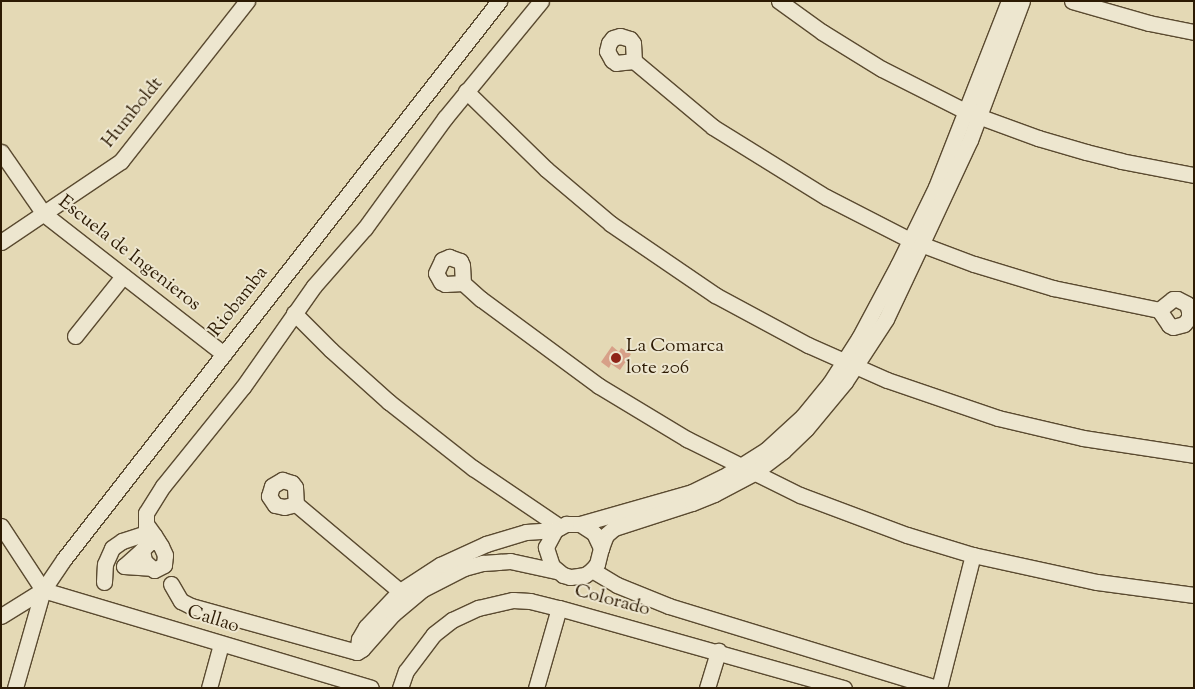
<!DOCTYPE html>
<html>
<head>
<meta charset="utf-8">
<style>
	body { margin:0 }
	#map { position:relative; width:1195px; height:689px; overflow:hidden; background:#e4d9b5; font-family:"Sorts Mill Goudy",serif }
	div>[style] { position:absolute }
	.building>* { inset:0; background:#d7a088 }
	.roads { filter:drop-shadow(1px 0 #5a4a30) drop-shadow(-1px 0 #5a4a30) drop-shadow(0 1px #5a4a30) drop-shadow(0 -1px #5a4a30) }
	.minor>* { height:15px; margin:-7.5px; padding:0 7.5px; transform-origin:7.5px; border-radius:7.5px; background:#ede6cf }
	.dots>* { width:14px; height:14px; translate:-50% -50%; box-sizing:border-box; border:2px solid #ede6cf; border-radius:50% }
	span { translate:-50% -50%; white-space:nowrap; text-align:center; line-height:1.15; -webkit-text-stroke:4px #ede6cf; paint-order:stroke }
	.street-label { font-size:19px; color:#2c1a03 }
	.poi-label { font-size:19px; color:#2c1a03 }
	.left { translate:0 -50%; text-align:left }
	.frame { position:absolute; inset:0; border:2px solid #2c1a03; pointer-events:none }
</style>
</head>
<body>
<div id="map">
	<div class="building">
		<i style="clip-path:polygon(612px 346px,619px 352px,621px 348px,631px 354px,620px 370px,611px 364px,609px 368px,601px 362px)"></i>
	</div>
	<div class="roads">
		<div class="minor">
			<i style="left:779px;top:1px;width:53px;rotate:35.8deg"></i>
			<i style="left:822px;top:32px;width:70px;rotate:31.7deg"></i>
			<i style="left:882px;top:69px;width:95px;rotate:26.8deg"></i>
			<i style="left:967px;top:112px;width:76px;rotate:20.1deg"></i>
			<i style="left:1038px;top:138px;width:50px;rotate:16.3deg"></i>
			<i style="left:1086px;top:152px;width:36px;rotate:14deg"></i>
			<i style="left:1121px;top:161px;width:74px;rotate:10.9deg"></i>
			<i style="left:1072px;top:1px;width:80px;rotate:15.9deg"></i>
			<i style="left:1149px;top:23px;width:46px;rotate:11.3deg"></i>
			<i style="left:634px;top:61px;width:18px;rotate:174deg"></i>
			<i style="left:616px;top:63px;width:5px;rotate:-143deg"></i>
			<i style="left:612px;top:60px;width:10px;rotate:-119deg"></i>
			<i style="left:607px;top:51px;width:8px;rotate:-76deg"></i>
			<i style="left:609px;top:43px;width:6px;rotate:-51deg"></i>
			<i style="left:613px;top:38px;width:7px;rotate:-16deg"></i>
			<i style="left:620px;top:36px;width:10px;rotate:17deg"></i>
			<i style="left:630px;top:39px;width:5px;rotate:53deg"></i>
			<i style="left:633px;top:43px;width:18px;rotate:87deg"></i>
			<i style="left:634px;top:61px;width:103px;rotate:39.9deg"></i>
			<i style="left:713px;top:127px;width:133px;rotate:31.8deg"></i>
			<i style="left:826px;top:197px;width:94px;rotate:27.1deg"></i>
			<i style="left:910px;top:240px;width:68px;rotate:20.6deg"></i>
			<i style="left:974px;top:264px;width:83px;rotate:16.9deg"></i>
			<i style="left:1053px;top:288px;width:108px;rotate:11.7deg"></i>
			<i style="left:1159px;top:310px;width:18px;rotate:56deg"></i>
			<i style="left:1169px;top:325px;width:4px;rotate:27deg"></i>
			<i style="left:1173px;top:327px;width:11px;rotate:-15deg"></i>
			<i style="left:1184px;top:324px;width:8px;rotate:-50deg"></i>
			<i style="left:1189px;top:318px;width:7px;rotate:-90deg"></i>
			<i style="left:1189px;top:311px;width:7px;rotate:-106deg"></i>
			<i style="left:1187px;top:304px;width:11px;rotate:-153deg"></i>
			<i style="left:1177px;top:299px;width:4px;rotate:180deg"></i>
			<i style="left:1173px;top:299px;width:18px;rotate:142deg"></i>
			<i style="left:466px;top:91px;width:112px;rotate:44.3deg"></i>
			<i style="left:546px;top:169px;width:85px;rotate:40.2deg"></i>
			<i style="left:611px;top:224px;width:126px;rotate:34.3deg"></i>
			<i style="left:715px;top:295px;width:106px;rotate:28.3deg"></i>
			<i style="left:808px;top:345px;width:86px;rotate:23.9deg"></i>
			<i style="left:887px;top:380px;width:117px;rotate:18.9deg"></i>
			<i style="left:998px;top:418px;width:87px;rotate:13.2deg"></i>
			<i style="left:1083px;top:438px;width:112px;rotate:8.7deg"></i>
			<i style="left:1px;top:152px;width:75px;rotate:55.3deg"></i>
			<i style="left:44px;top:214px;width:228px;rotate:37.9deg"></i>
			<i style="left:1px;top:242px;width:145px;rotate:-34deg"></i>
			<i style="left:121px;top:161px;width:204px;rotate:-51.8deg"></i>
			<i style="left:463px;top:283px;width:18px;rotate:177deg"></i>
			<i style="left:445px;top:284px;width:4px;rotate:-153deg"></i>
			<i style="left:441px;top:282px;width:10px;rotate:-119deg"></i>
			<i style="left:436px;top:273px;width:14px;rotate:-65deg"></i>
			<i style="left:442px;top:260px;width:8px;rotate:-23deg"></i>
			<i style="left:449px;top:257px;width:12px;rotate:20deg"></i>
			<i style="left:460px;top:261px;width:4px;rotate:63deg"></i>
			<i style="left:462px;top:265px;width:18px;rotate:87deg"></i>
			<i style="left:463px;top:283px;width:24px;rotate:42deg"></i>
			<i style="left:481px;top:299px;width:147px;rotate:36.4deg"></i>
			<i style="left:599px;top:386px;width:103px;rotate:31.1deg"></i>
			<i style="left:687px;top:439px;width:126px;rotate:26.4deg"></i>
			<i style="left:800px;top:495px;width:114px;rotate:20.5deg"></i>
			<i style="left:907px;top:535px;width:69px;rotate:16.9deg"></i>
			<i style="left:973px;top:555px;width:127px;rotate:12.3deg"></i>
			<i style="left:1097px;top:582px;width:98px;rotate:7.6deg"></i>
			<i style="left:294px;top:313px;width:52px;rotate:45deg"></i>
			<i style="left:331px;top:350px;width:78px;rotate:41.9deg"></i>
			<i style="left:389px;top:402px;width:107px;rotate:38.2deg"></i>
			<i style="left:473px;top:468px;width:105px;rotate:34.1deg"></i>
			<i style="left:75px;top:336px;width:77px;rotate:-51.3deg"></i>
			<i style="left:296px;top:504px;width:12px;rotate:166deg"></i>
			<i style="left:284px;top:507px;width:9px;rotate:-167deg"></i>
			<i style="left:275px;top:505px;width:11px;rotate:-124deg"></i>
			<i style="left:269px;top:496px;width:10px;rotate:-73deg"></i>
			<i style="left:272px;top:486px;width:12px;rotate:-31deg"></i>
			<i style="left:282px;top:480px;width:10px;rotate:17deg"></i>
			<i style="left:292px;top:483px;width:5px;rotate:53deg"></i>
			<i style="left:295px;top:487px;width:17px;rotate:87deg"></i>
			<i style="left:296px;top:504px;width:145px;rotate:40deg"></i>
			<i style="left:146px;top:524px;width:11px;rotate:-90deg"></i>
			<i style="left:146px;top:513px;width:32px;rotate:-58deg"></i>
			<i style="left:163px;top:486px;width:127px;rotate:-51.1deg"></i>
			<i style="left:243px;top:387px;width:123px;rotate:-54.9deg"></i>
			<i style="left:314px;top:286px;width:77px;rotate:-48.7deg"></i>
			<i style="left:365px;top:228px;width:136px;rotate:-54deg"></i>
			<i style="left:445px;top:118px;width:151px;rotate:-50.6deg"></i>
			<i style="left:580px;top:524px;width:116px;rotate:-15.9deg"></i>
			<i style="left:692px;top:492px;width:34px;rotate:-26deg"></i>
			<i style="left:723px;top:477px;width:51px;rotate:-32.1deg"></i>
			<i style="left:766px;top:450px;width:50px;rotate:-42.6deg"></i>
			<i style="left:803px;top:416px;width:43px;rotate:-50.7deg"></i>
			<i style="left:830px;top:383px;width:54px;rotate:-57.2deg"></i>
			<i style="left:859px;top:338px;width:83px;rotate:-61.9deg"></i>
			<i style="left:898px;top:265px;width:87px;rotate:-64deg"></i>
			<i style="left:936px;top:187px;width:200px;rotate:-68.6deg"></i>
			<i style="left:1px;top:526px;width:77px;rotate:56.7deg"></i>
			<i style="left:146px;top:544px;width:20px;rotate:-90deg"></i>
			<i style="left:146px;top:524px;width:14px;rotate:54deg"></i>
			<i style="left:154px;top:535px;width:13px;rotate:58deg"></i>
			<i style="left:161px;top:546px;width:10px;rotate:66deg"></i>
			<i style="left:165px;top:555px;width:10px;rotate:96deg"></i>
			<i style="left:164px;top:565px;width:11px;rotate:153deg"></i>
			<i style="left:154px;top:570px;width:13px;rotate:-138deg"></i>
			<i style="left:144px;top:561px;width:11px;rotate:-100deg"></i>
			<i style="left:142px;top:550px;width:11px;rotate:-45deg"></i>
			<i style="left:150px;top:542px;width:8px"></i>
			<i style="left:601px;top:548px;width:14px;rotate:-69deg"></i>
			<i style="left:606px;top:535px;width:11px;rotate:-41deg"></i>
			<i style="left:614px;top:528px;width:82px;rotate:-17.8deg"></i>
			<i style="left:692px;top:503px;width:24px;rotate:-22deg"></i>
			<i style="left:714px;top:494px;width:45px;rotate:-27.7deg"></i>
			<i style="left:754px;top:473px;width:36px;rotate:-37deg"></i>
			<i style="left:783px;top:451px;width:32px;rotate:-44deg"></i>
			<i style="left:806px;top:429px;width:61px;rotate:-50.3deg"></i>
			<i style="left:845px;top:382px;width:75px;rotate:-56.9deg"></i>
			<i style="left:886px;top:319px;width:82px;rotate:-64.7deg"></i>
			<i style="left:921px;top:245px;width:116px;rotate:-65deg"></i>
			<i style="left:970px;top:140px;width:148px;rotate:-69.5deg"></i>
			<i style="left:142px;top:550px;width:24px;rotate:138deg"></i>
			<i style="left:124px;top:566px;width:26px;rotate:4deg"></i>
			<i style="left:592px;top:570px;width:29px;rotate:31deg"></i>
			<i style="left:617px;top:585px;width:56px;rotate:22deg"></i>
			<i style="left:669px;top:606px;width:280px;rotate:17deg"></i>
			<i style="left:104px;top:582px;width:18px;rotate:-87deg"></i>
			<i style="left:105px;top:564px;width:17px;rotate:-66deg"></i>
			<i style="left:112px;top:548px;width:12px;rotate:-35deg"></i>
			<i style="left:122px;top:541px;width:26px;rotate:-18deg"></i>
			<i style="left:171px;top:584px;width:20px;rotate:60deg"></i>
			<i style="left:181px;top:601px;width:11px;rotate:27deg"></i>
			<i style="left:191px;top:606px;width:172px;rotate:15.5deg"></i>
			<i style="left:357px;top:652px;width:6px;rotate:-31deg"></i>
			<i style="left:362px;top:649px;width:47px;rotate:-48.5deg"></i>
			<i style="left:393px;top:614px;width:39px;rotate:-40deg"></i>
			<i style="left:423px;top:589px;width:46px;rotate:-27.1deg"></i>
			<i style="left:464px;top:568px;width:20px;rotate:-15deg"></i>
			<i style="left:483px;top:563px;width:27px;rotate:-4deg"></i>
			<i style="left:510px;top:561px;width:47px;rotate:12.3deg"></i>
			<i style="left:43px;top:590px;width:342px;rotate:16.6deg"></i>
			<i style="left:1px;top:616px;width:49px;rotate:-31.8deg"></i>
			<i style="left:43px;top:590px;width:37px;rotate:-56deg"></i>
			<i style="left:64px;top:559px;width:708px;rotate:-52.06deg"></i>
			<i style="left:357px;top:652px;width:13px;rotate:-81deg"></i>
			<i style="left:359px;top:639px;width:14px;rotate:-60deg"></i>
			<i style="left:366px;top:627px;width:50px;rotate:-46.6deg"></i>
			<i style="left:400px;top:591px;width:48px;rotate:-33deg"></i>
			<i style="left:440px;top:565px;width:51px;rotate:-24.5deg"></i>
			<i style="left:486px;top:544px;width:42px;rotate:-16.7deg"></i>
			<i style="left:526px;top:532px;width:29px;rotate:-4deg"></i>
			<i style="left:555px;top:530px;width:13px;rotate:-29deg"></i>
			<i style="left:566px;top:524px;width:14px"></i>
			<i style="left:580px;top:524px;width:17px;rotate:33deg"></i>
			<i style="left:594px;top:533px;width:17px;rotate:65deg"></i>
			<i style="left:601px;top:548px;width:16px;rotate:104deg"></i>
			<i style="left:597px;top:564px;width:8px;rotate:130deg"></i>
			<i style="left:592px;top:570px;width:9px;rotate:144deg"></i>
			<i style="left:585px;top:575px;width:15px;rotate:172deg"></i>
			<i style="left:570px;top:577px;width:7px;rotate:-164deg"></i>
			<i style="left:563px;top:575px;width:14px;rotate:-141deg"></i>
			<i style="left:552px;top:566px;width:20px;rotate:-108deg"></i>
			<i style="left:546px;top:547px;width:19px;rotate:-62deg"></i>
			<i style="left:15px;top:688px;width:102px;rotate:-74.1deg"></i>
			<i style="left:209px;top:688px;width:46px;rotate:-74.7deg"></i>
			<i style="left:400px;top:688px;width:18px;rotate:-71deg"></i>
			<i style="left:406px;top:671px;width:46px;rotate:-52.9deg"></i>
			<i style="left:434px;top:634px;width:23px;rotate:-38deg"></i>
			<i style="left:452px;top:620px;width:29px;rotate:-25deg"></i>
			<i style="left:478px;top:608px;width:36px;rotate:-13deg"></i>
			<i style="left:513px;top:600px;width:17px;rotate:3deg"></i>
			<i style="left:530px;top:601px;width:30px;rotate:14deg"></i>
			<i style="left:559px;top:608px;width:296px;rotate:15.7deg"></i>
			<i style="left:536px;top:688px;width:83px;rotate:-74deg"></i>
			<i style="left:707px;top:688px;width:39px;rotate:-73deg"></i>
			<i style="left:939px;top:688px;width:137px;rotate:-75.7deg"></i>
		</div>
	</div>
	<div class="dots">
		<i style="left:616px;top:358px;background:#8f2418"></i>
	</div>
	<div class="street-label">
		<span style="left:133px;top:113px;rotate:-51deg">Humboldt</span>
		<span style="left:129px;top:254px;rotate:38deg">Escuela de Ingenieros</span>
		<span style="left:239px;top:302px;rotate:-52deg">Riobamba</span>
		<span style="left:612px;top:601px;rotate:15deg">Colorado</span>
		<span style="left:213px;top:620px;rotate:17deg">Callao</span>
	</div>
	<div class="poi-label">
		<span class="left" style="left:626px;top:358px">La Comarca<br>lote 206</span>
	</div>
	<div class="frame"></div>
</div>
</body>
</html>
